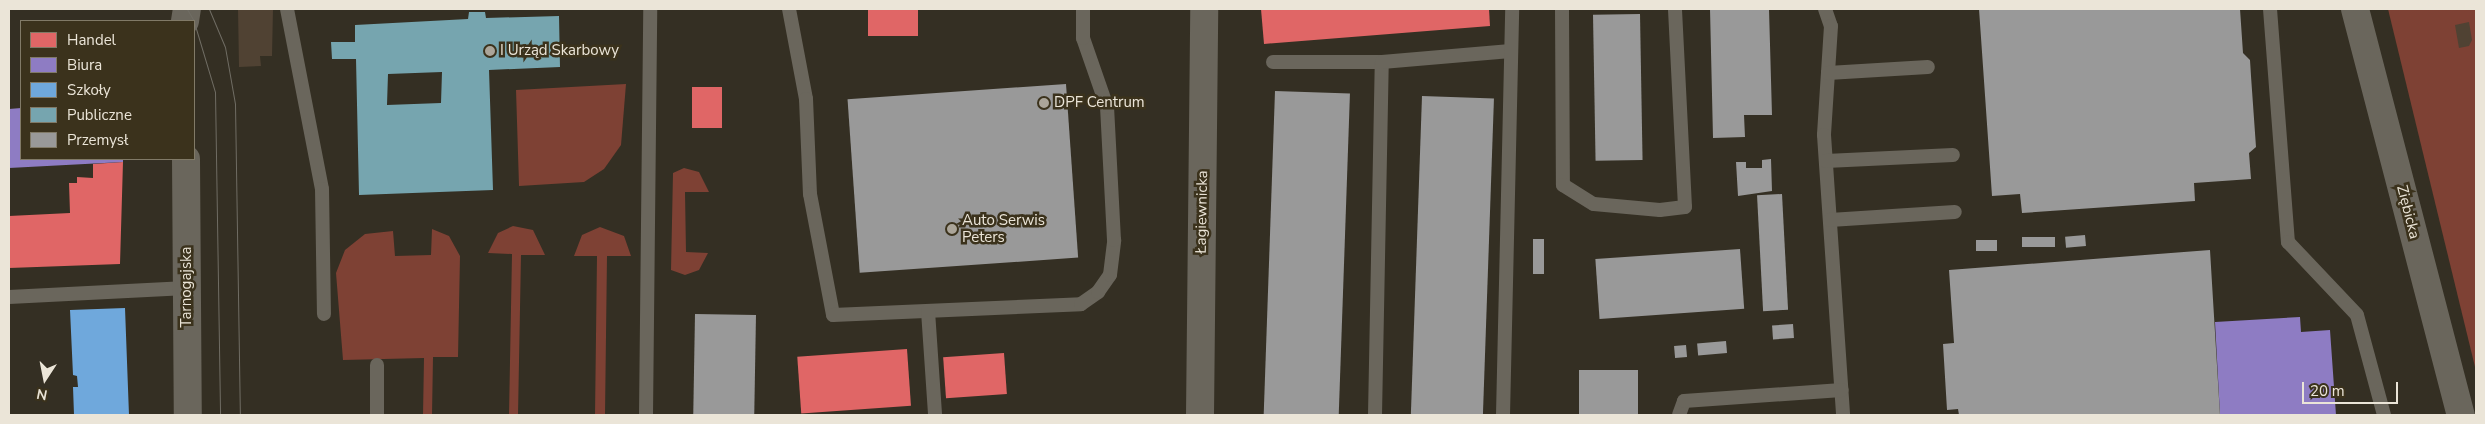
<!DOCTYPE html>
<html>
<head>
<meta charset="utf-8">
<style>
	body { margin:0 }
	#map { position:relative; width:2485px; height:424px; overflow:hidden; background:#342f23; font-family:"Nunito Sans",sans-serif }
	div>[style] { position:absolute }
	.green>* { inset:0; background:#7e4134 }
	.shops>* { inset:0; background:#e06666; transform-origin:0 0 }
	.offices>* { inset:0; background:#8e7cc3 }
	.schools>* { inset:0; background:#6fa8dc }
	.public>* { inset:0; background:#76a5af }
	.industry>* { inset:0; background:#999; transform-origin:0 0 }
	.building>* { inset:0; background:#504233 }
	.service>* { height:14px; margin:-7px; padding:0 7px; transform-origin:7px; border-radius:7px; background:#6a665c }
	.minor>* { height:28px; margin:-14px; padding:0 14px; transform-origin:14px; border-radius:14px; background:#6a665c }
	.tertiary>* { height:28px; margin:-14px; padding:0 14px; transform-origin:14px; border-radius:14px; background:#6a665c }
	.tram>* { height:1px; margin:-0.5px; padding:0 0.5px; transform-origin:0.5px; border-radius:0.5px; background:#706d64 }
	.dots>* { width:14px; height:14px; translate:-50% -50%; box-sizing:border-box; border:2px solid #3b321c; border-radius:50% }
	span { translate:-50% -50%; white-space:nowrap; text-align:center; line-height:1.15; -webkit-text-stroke:5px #3b321c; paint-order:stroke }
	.poi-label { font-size:15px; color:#ebe5d8 }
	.left { translate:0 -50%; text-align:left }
	.street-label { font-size:15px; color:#ebe5d8 }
	.frame { position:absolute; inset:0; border:10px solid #ebe5d8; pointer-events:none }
	.legend { position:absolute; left:20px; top:20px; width:175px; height:140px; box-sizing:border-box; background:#3b321c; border:1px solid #817a67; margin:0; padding:6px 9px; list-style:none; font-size:15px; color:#ebe5d8 }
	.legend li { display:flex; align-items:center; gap:10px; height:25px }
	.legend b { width:25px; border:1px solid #817a67 }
	.north { position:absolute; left:20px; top:354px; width:50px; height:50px; -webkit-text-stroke:4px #3b321c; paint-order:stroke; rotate:191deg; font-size:14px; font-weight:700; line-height:20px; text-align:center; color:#ebe5d8 }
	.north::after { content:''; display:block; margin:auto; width:18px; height:22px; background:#ebe5d8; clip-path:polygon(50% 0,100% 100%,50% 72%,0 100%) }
	.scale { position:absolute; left:2302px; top:382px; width:96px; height:22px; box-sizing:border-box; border:2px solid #ebe5d8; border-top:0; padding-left:6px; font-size:15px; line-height:18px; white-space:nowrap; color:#ebe5d8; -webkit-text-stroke:4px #3b321c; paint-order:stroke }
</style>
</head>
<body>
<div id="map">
	<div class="green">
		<i style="clip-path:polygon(2388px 9px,2476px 9px,2476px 371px)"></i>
		<i style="clip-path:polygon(626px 84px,621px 145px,604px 169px,584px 182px,519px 186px,516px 90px)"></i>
		<i style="clip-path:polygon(684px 168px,699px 172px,709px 192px,685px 192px,686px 252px,708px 253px,699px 270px,685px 275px,671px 270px,673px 173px)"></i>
		<i style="clip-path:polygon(513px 226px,533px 230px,545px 255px,521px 255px,518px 415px,509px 415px,512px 254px,488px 253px,498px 233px)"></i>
		<i style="clip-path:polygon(600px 227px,624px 236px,631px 256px,607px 256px,605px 415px,595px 415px,597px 256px,574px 256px,582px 235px)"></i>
		<i style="clip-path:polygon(432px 229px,449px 236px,460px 256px,458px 357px,433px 357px,432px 415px,423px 415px,424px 358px,343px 360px,336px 273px,345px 250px,365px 234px,393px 231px,395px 256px,431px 255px)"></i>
	</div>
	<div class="shops">
		<i style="left:868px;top:9px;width:50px;height:27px"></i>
		<i style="clip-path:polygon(1261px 9px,1489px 9px,1490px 26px,1264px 44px)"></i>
		<i style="left:722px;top:87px;width:41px;height:30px;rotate:90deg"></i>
		<i style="clip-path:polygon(123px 162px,120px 264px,9px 268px,9px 216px,70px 213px,69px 183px,77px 183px,77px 177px,93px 178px,93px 164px)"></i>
		<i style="left:907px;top:349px;width:57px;height:110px;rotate:86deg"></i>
		<i style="left:1004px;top:353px;width:41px;height:61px;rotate:86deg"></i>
	</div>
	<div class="offices">
		<i style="clip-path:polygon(21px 108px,21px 159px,123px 159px,123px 162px,9px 168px,9px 109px)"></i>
		<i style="clip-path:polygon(2300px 317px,2301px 332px,2330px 330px,2336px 415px,2220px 415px,2215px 322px)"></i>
	</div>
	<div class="schools">
		<i style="clip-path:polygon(125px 308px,129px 415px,74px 415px,73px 387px,78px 387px,77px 376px,73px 375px,70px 310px)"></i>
	</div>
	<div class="public">
		<i style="clip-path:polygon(evenodd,469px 12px,485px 12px,486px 18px,559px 16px,560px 67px,489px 70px,493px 190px,359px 195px,356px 59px,332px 59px,331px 42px,355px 42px,355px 25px,468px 19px,469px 12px,442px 72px,441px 103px,387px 105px,388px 74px,442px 72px)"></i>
	</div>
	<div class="industry">
		<i style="clip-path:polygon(1710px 9px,1769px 9px,1772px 115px,1744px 115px,1745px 137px,1713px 138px)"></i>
		<i style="clip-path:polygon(1979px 9px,2240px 9px,2243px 53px,2250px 60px,2251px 76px,2256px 147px,2249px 153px,2251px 179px,2194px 183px,2195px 201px,2022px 213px,2020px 194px,1992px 196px)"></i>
		<i style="left:1640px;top:14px;width:146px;height:47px;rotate:89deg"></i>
		<i style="left:1066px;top:84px;width:174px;height:219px;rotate:86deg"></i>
		<i style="left:1275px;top:91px;width:75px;height:324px;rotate:2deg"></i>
		<i style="left:1422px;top:96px;width:72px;height:319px;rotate:2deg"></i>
		<i style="clip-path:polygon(1771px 159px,1772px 191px,1738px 196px,1736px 162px,1746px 162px,1746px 168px,1762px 168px,1762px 160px)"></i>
		<i style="left:1782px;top:194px;width:116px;height:25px;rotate:87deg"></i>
		<i style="left:2085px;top:235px;width:11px;height:20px;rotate:85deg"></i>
		<i style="left:2055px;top:237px;width:10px;height:33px;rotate:90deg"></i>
		<i style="left:1533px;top:239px;width:11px;height:35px"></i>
		<i style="left:1997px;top:240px;width:11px;height:21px;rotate:90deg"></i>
		<i style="left:1740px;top:249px;width:60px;height:145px;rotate:86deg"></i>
		<i style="clip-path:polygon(2210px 250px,2220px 415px,1959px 415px,1958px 409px,1947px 410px,1943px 344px,1954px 343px,1949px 270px)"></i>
		<i style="left:695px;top:314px;width:61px;height:101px;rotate:1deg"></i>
		<i style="left:1793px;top:324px;width:14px;height:21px;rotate:86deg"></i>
		<i style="left:1726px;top:341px;width:12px;height:29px;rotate:85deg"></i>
		<i style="left:1686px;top:345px;width:12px;height:12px;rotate:85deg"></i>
		<i style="left:1579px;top:370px;width:59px;height:45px"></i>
	</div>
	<div class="building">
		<i style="clip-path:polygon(238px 9px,273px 9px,272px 56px,260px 56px,261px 66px,239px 67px)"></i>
		<i style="clip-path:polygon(2469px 22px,2472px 40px,2469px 46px,2459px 48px,2455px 25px)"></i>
	</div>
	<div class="service">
		<i style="left:287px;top:9px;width:183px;rotate:79deg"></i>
		<i style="left:322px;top:189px;width:125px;rotate:89.1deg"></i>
		<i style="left:789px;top:9px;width:92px;rotate:79.3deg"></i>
		<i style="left:806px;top:99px;width:95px;rotate:87.6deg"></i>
		<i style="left:810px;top:194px;width:123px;rotate:79.2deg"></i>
		<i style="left:833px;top:315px;width:248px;rotate:-2.5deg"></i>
		<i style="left:1081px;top:304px;width:21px;rotate:-35deg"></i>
		<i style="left:1098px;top:292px;width:21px;rotate:-55deg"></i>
		<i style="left:1110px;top:275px;width:35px;rotate:-83deg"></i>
		<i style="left:1114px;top:240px;width:133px;rotate:-93deg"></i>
		<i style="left:1107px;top:107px;width:73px;rotate:-109.2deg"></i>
		<i style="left:1083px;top:38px;width:29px;rotate:-90deg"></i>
		<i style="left:1562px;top:9px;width:176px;rotate:89.7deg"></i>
		<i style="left:1563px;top:185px;width:36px;rotate:32deg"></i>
		<i style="left:1594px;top:204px;width:66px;rotate:5.2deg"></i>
		<i style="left:1660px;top:210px;width:25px;rotate:-7deg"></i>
		<i style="left:1685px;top:207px;width:198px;rotate:-92.9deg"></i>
		<i style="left:1825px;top:9px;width:18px;rotate:71deg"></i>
		<i style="left:1831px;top:26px;width:109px;rotate:93.7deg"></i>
		<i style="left:1824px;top:135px;width:281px;rotate:86.1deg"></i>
		<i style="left:2270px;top:9px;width:234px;rotate:85.6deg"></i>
		<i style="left:2288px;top:242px;width:100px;rotate:46.6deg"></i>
		<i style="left:2357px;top:315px;width:104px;rotate:74.9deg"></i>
		<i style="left:1273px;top:62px;width:109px"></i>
		<i style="left:1828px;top:73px;width:100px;rotate:-3.4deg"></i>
		<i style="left:1826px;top:161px;width:127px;rotate:-2.7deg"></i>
		<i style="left:1830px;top:220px;width:125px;rotate:-3.7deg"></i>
		<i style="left:9px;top:297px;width:178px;rotate:-2.9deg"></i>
		<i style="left:928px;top:311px;width:104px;rotate:86.1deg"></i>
		<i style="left:377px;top:365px;width:50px;rotate:90deg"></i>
		<i style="left:646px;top:415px;width:406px;rotate:-89.4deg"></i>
		<i style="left:1375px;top:415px;width:353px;rotate:-88.9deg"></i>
		<i style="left:1382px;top:62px;width:129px;rotate:-4.9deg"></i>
		<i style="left:1503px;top:415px;width:406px;rotate:-88.7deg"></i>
		<i style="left:1679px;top:415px;width:15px;rotate:-70deg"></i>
		<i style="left:1684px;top:401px;width:158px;rotate:-4deg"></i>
	</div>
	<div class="minor">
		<i style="left:2355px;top:9px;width:420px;rotate:75.4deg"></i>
		<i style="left:1200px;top:415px;width:406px;rotate:-89.4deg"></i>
	</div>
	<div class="tertiary">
		<i style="left:185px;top:21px;width:12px;rotate:-81deg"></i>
		<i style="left:186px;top:159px;width:256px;rotate:89.6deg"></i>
	</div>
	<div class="tram">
		<i style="left:187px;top:9px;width:14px;rotate:60deg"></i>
		<i style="left:209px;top:9px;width:41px;rotate:67.2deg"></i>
		<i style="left:225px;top:47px;width:58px;rotate:80deg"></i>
		<i style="left:235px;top:104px;width:311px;rotate:89.1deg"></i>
		<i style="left:194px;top:22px;width:73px;rotate:73.3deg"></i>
		<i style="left:215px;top:92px;width:323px;rotate:89.1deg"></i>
	</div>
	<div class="dots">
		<i style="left:490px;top:51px;background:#aba599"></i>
		<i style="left:1044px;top:103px;background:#aba599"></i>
		<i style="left:952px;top:229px;background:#aba599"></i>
	</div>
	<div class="poi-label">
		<span class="left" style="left:500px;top:51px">I Urząd Skarbowy</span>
		<span class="left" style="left:1054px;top:103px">DPF Centrum</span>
		<span class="left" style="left:962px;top:229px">Auto Serwis<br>Peters</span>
	</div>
	<div class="street-label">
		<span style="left:1202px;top:212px;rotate:-89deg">Łagiewnicka</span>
		<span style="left:2408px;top:212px;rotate:76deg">Ziębicka</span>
		<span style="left:187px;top:287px;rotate:-90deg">Tarnogajska</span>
	</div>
	<div class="frame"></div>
	<ul class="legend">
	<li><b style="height:14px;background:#e06666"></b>Handel</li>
	<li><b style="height:14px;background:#8e7cc3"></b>Biura</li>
	<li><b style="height:14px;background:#6fa8dc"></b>Szkoły</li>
	<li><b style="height:14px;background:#76a5af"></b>Publiczne</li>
	<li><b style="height:14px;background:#999"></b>Przemysł</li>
	</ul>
	<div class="north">N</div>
	<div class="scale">20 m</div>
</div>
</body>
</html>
